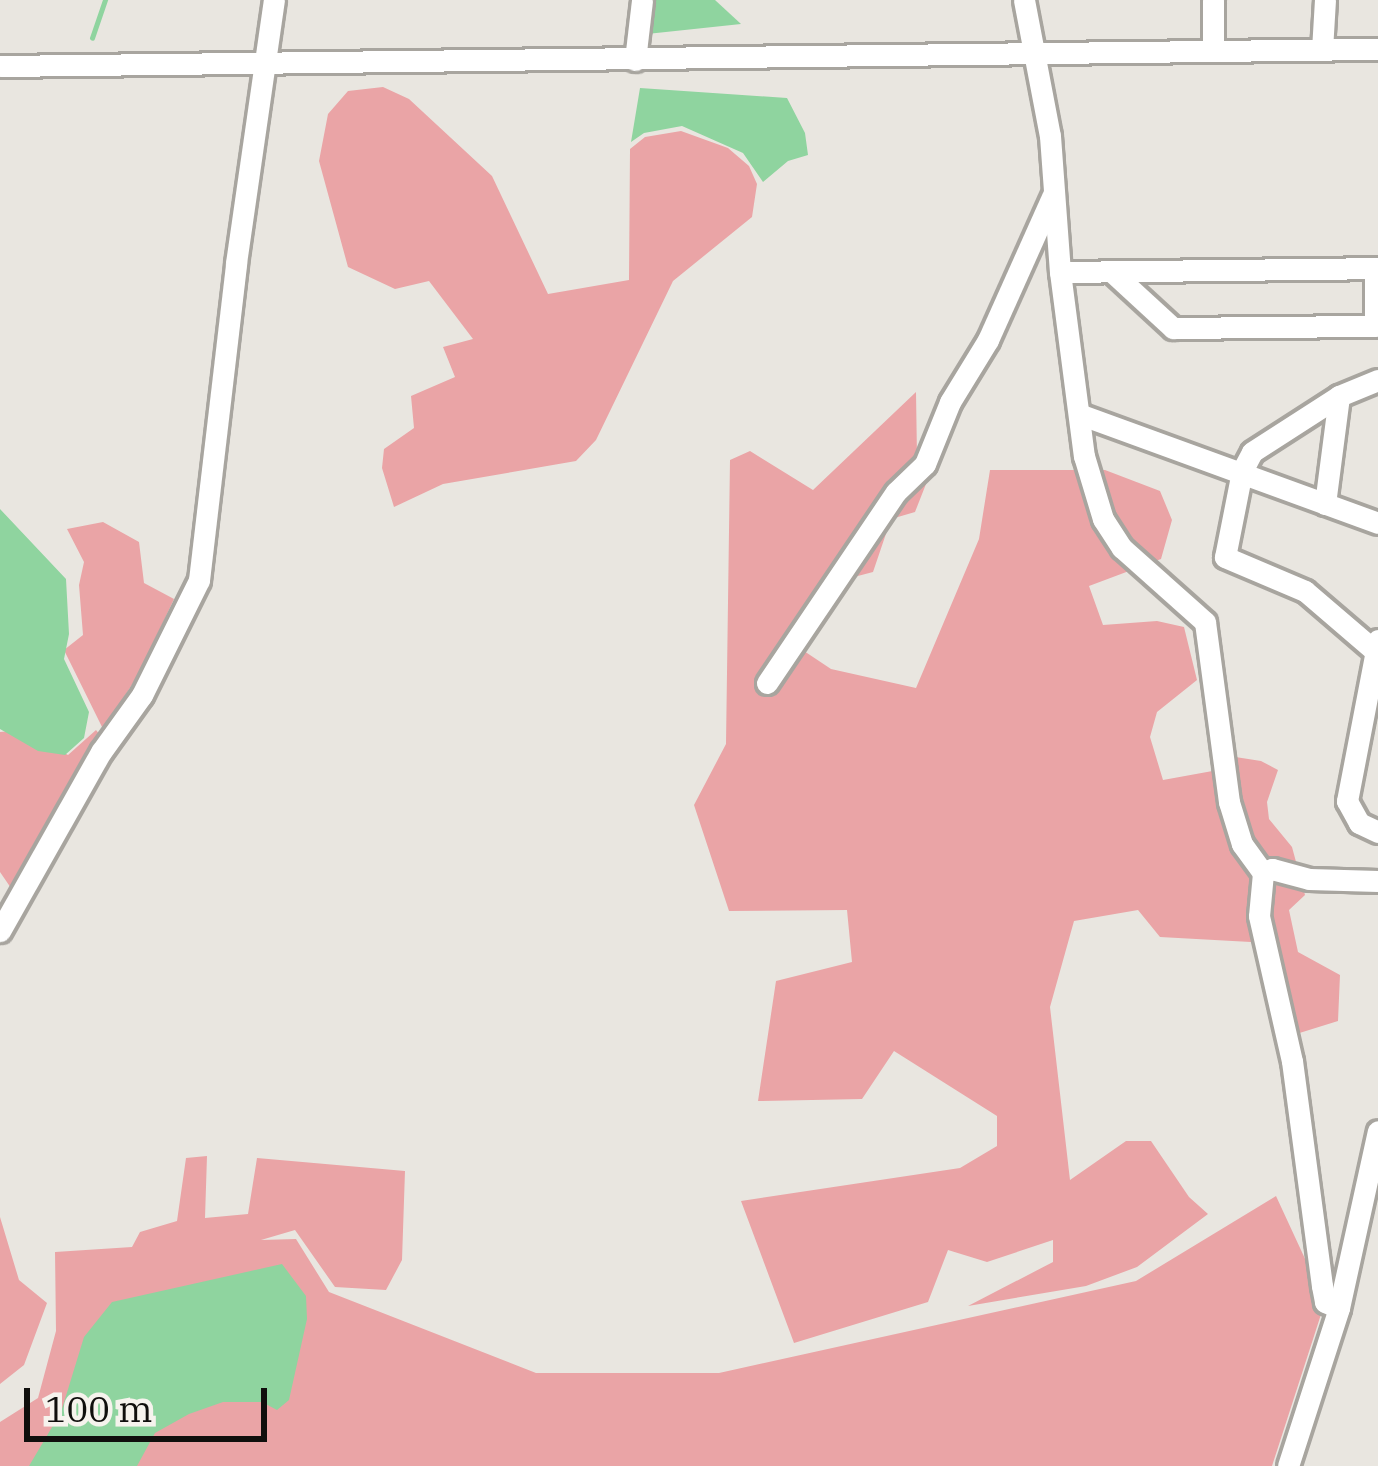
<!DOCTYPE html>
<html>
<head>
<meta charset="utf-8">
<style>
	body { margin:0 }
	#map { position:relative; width:1378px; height:1466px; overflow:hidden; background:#e9e6e0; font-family:"IBM Plex Serif",serif }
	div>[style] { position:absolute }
	.green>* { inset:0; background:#eaa4a6 }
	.water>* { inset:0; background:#8fd49f }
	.stream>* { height:4.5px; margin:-2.25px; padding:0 2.25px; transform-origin:2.25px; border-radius:2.25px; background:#8fd49f }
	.roads { filter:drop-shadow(3px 0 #a8a59f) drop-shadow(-3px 0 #a8a59f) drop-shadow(0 3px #a8a59f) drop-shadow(0 -3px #a8a59f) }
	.minor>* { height:21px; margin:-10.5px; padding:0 10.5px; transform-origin:10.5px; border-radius:10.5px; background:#fff }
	span { translate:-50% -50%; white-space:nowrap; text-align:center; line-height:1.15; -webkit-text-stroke:12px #f6f3ed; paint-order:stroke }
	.scale { position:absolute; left:24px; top:1388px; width:243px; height:54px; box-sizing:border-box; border:6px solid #100f0d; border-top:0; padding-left:15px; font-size:36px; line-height:42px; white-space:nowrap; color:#100f0d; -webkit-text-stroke:9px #f6f3ed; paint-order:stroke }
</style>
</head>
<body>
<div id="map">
	<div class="green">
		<i style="clip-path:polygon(383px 87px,409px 99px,492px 176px,548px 294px,629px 280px,630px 149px,645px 137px,681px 131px,728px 148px,749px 166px,757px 184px,752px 217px,673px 281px,596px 440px,576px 461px,443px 484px,394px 507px,382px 468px,384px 449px,414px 428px,411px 396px,455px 377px,443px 347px,473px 339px,429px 281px,395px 289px,348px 267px,319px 161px,328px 114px,348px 91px)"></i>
		<i style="clip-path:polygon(916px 392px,917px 457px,926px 484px,915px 512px,891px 519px,873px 572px,816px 587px,789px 641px,831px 669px,916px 688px,979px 539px,990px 470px,1105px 470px,1160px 491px,1172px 520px,1161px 559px,1089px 586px,1103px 625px,1157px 621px,1184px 627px,1197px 680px,1157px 712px,1150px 737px,1163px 780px,1218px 770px,1229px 756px,1261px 761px,1278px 770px,1267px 802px,1269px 819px,1292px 847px,1305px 895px,1289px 910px,1298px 952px,1340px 975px,1338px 1021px,1293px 1035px,1269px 943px,1160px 937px,1138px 910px,1074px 921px,1050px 1007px,1070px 1180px,1126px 1141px,1151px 1141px,1189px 1197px,1208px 1214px,1137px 1267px,1086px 1286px,968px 1306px,1053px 1262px,1053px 1240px,987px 1262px,948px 1250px,928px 1302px,794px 1343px,741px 1201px,960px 1168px,997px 1146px,997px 1116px,894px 1051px,862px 1099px,758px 1101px,776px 981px,852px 962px,847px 910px,729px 911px,694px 805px,726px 744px,730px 460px,750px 451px,813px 490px)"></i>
		<i style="clip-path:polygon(103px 522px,139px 542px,144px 583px,174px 599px,139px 674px,103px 729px,64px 650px,83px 635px,79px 585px,84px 562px,67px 529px)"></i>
		<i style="clip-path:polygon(24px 730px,68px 755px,96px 730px,104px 740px,13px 891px,0 872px,0 732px)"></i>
		<i style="clip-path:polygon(207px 1156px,205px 1218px,248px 1214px,257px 1158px,405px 1171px,402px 1260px,386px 1290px,335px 1287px,295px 1230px,261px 1240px,296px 1239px,329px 1292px,536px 1373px,719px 1373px,1136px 1281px,1276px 1196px,1325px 1302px,1272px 1466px,0 1466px,0 1422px,38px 1398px,56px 1331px,55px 1252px,132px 1247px,140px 1232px,177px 1221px,186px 1158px)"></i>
		<i style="clip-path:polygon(0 1217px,19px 1280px,47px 1303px,24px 1365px,0 1384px)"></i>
	</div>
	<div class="water">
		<i style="clip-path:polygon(653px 0,715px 0,741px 24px,647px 34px)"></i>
		<i style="clip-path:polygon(640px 88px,787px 98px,805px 133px,808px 155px,788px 161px,763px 182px,743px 153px,682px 126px,644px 133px,631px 142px)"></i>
		<i style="clip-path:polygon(0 509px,66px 579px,69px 634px,64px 659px,89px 712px,84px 738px,65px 755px,38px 751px,0 729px)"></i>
		<i style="clip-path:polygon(282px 1264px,306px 1296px,307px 1319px,289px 1400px,277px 1410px,262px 1402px,223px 1402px,189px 1414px,155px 1433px,137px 1466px,29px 1466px,61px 1412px,84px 1337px,112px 1302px)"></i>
	</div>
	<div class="stream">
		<i style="left:92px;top:38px;width:40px;rotate:-71.1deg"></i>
	</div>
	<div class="roads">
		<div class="minor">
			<i style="left:1024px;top:0;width:138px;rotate:79.2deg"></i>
			<i style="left:1050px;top:136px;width:136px;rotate:85.8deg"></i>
			<i style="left:1060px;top:272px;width:186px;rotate:82.6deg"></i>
			<i style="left:1084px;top:456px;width:66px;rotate:73.2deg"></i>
			<i style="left:1103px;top:519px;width:35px;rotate:57deg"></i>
			<i style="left:1122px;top:548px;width:111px;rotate:41.7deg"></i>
			<i style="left:1205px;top:622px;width:182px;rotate:82.4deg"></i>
			<i style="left:1229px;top:802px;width:44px;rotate:72.8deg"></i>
			<i style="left:1242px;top:844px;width:36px;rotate:54deg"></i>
			<i style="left:1263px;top:873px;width:43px;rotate:95.3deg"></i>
			<i style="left:1259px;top:916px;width:149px;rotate:77.2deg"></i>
			<i style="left:1292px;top:1061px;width:227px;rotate:82.4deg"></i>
			<i style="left:1322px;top:1286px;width:16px;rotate:79deg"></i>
			<i style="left:1325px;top:1302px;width:15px;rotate:23deg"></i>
			<i style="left:1213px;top:0;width:51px;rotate:90deg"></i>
			<i style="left:1322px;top:50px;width:50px;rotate:-86.6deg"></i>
			<i style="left:635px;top:60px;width:60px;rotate:-83.3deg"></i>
			<i style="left:0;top:66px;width:1378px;rotate:-0.71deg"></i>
			<i style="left:1060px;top:272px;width:318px;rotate:-0.7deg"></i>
			<i style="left:1112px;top:272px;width:83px;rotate:42.6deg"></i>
			<i style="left:1173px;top:328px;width:202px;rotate:-0.6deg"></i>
			<i style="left:1375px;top:326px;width:57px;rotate:-90deg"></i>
			<i style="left:1079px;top:414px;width:318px;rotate:20deg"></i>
			<i style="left:1325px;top:504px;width:109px;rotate:-82.6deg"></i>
			<i style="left:1378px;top:640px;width:164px;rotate:100.9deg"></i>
			<i style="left:1347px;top:801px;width:25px;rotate:61deg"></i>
			<i style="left:1359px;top:823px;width:21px;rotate:25deg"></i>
			<i style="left:1375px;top:651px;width:92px;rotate:-139.4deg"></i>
			<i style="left:1305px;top:591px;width:87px;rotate:-157deg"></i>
			<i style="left:1225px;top:557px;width:88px;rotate:-78.8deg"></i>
			<i style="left:1242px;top:471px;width:21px;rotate:-62deg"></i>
			<i style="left:1252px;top:452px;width:103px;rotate:-32.8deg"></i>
			<i style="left:1339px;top:396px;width:42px;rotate:-22.3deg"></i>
			<i style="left:767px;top:683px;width:230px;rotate:-56deg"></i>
			<i style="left:896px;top:492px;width:40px;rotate:-44deg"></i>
			<i style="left:925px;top:464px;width:67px;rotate:-68deg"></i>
			<i style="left:950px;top:402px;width:73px;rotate:-58.5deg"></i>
			<i style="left:988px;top:340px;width:157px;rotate:-65.9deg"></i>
			<i style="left:1263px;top:873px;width:10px;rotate:-24deg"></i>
			<i style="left:1272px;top:869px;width:38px;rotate:15deg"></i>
			<i style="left:1309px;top:879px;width:69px;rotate:1.7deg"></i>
			<i style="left:0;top:931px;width:206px;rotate:-60.6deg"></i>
			<i style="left:101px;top:752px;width:70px;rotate:-54.3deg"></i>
			<i style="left:142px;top:695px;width:128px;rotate:-63.6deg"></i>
			<i style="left:199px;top:580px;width:319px;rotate:-83.3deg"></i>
			<i style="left:236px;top:263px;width:266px;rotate:-81.8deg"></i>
			<i style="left:1288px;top:1466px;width:166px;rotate:-72.1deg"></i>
			<i style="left:1339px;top:1308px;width:181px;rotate:-77.6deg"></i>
		</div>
	</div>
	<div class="scale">100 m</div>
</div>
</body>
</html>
